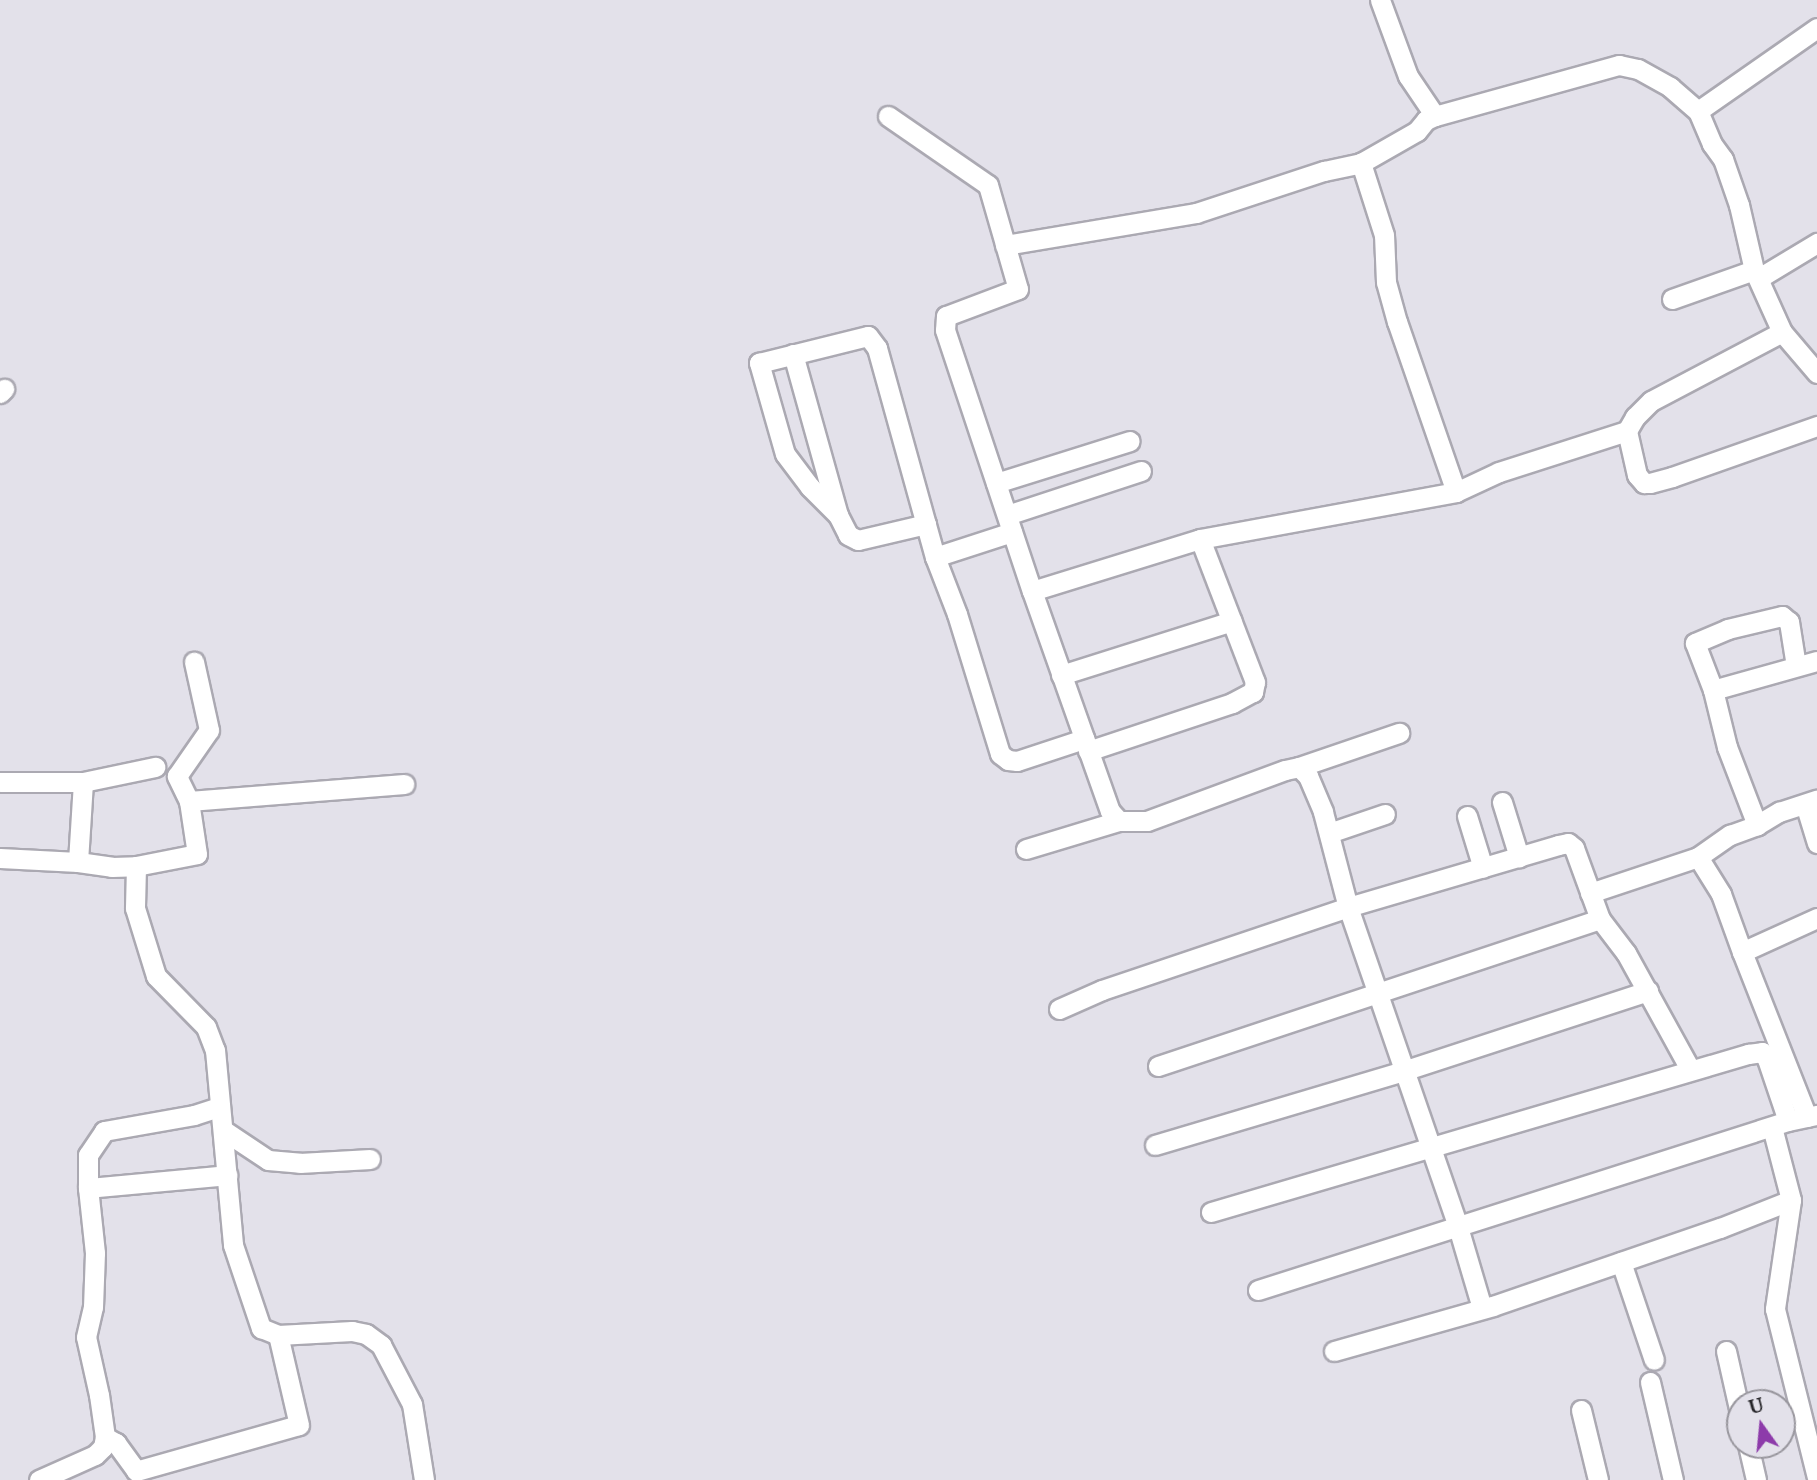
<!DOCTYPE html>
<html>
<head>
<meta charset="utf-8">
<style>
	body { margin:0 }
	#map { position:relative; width:1817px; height:1480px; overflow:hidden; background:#e3e1ea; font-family:Merriweather,serif }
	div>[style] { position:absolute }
	.roads { filter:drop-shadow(2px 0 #aba9b2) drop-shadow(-2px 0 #aba9b2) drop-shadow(0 2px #aba9b2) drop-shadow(0 -2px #aba9b2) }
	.street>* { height:19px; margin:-9.5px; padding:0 9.5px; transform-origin:9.5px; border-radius:9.5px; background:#fff }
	span { translate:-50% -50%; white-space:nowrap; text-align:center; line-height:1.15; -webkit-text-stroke:7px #e3e1ea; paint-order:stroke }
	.north { position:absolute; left:1726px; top:1389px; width:70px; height:70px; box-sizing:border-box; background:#e3e1ea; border:2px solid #98969d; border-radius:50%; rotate:345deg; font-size:19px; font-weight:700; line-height:28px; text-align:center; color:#27262a }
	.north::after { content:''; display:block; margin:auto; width:24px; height:32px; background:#8d3baa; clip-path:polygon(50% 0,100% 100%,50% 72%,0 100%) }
</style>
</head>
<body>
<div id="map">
	<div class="roads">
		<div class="street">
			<i style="left:1380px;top:0;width:81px;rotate:69.8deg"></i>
			<i style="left:1408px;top:76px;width:48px;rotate:56deg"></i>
			<i style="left:1817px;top:28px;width:145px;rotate:145.1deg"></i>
			<i style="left:1698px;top:111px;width:36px;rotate:67deg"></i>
			<i style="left:1712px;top:144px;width:19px;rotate:54deg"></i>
			<i style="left:1723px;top:159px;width:49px;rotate:70.8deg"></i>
			<i style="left:1739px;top:205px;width:67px;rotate:77deg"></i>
			<i style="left:1754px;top:270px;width:68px;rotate:65.7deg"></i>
			<i style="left:1782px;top:332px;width:54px;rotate:49.5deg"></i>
			<i style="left:888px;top:116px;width:121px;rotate:34.6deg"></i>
			<i style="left:988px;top:185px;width:108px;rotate:73.9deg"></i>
			<i style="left:1018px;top:289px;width:77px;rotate:159.4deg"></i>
			<i style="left:946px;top:316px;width:14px;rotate:94deg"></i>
			<i style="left:945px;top:330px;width:275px;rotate:71.6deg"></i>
			<i style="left:1032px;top:591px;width:233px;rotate:70.5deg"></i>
			<i style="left:1110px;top:811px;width:13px;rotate:48deg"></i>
			<i style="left:1119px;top:821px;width:28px"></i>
			<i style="left:1147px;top:821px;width:147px;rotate:-20.3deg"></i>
			<i style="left:1285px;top:770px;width:14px;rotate:-12deg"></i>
			<i style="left:1299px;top:767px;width:13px;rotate:45deg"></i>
			<i style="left:1308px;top:776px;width:39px;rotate:67deg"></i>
			<i style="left:1323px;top:812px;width:98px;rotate:75.3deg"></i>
			<i style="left:1348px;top:907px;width:338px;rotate:71deg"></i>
			<i style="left:1458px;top:1227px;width:84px;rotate:73.5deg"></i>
			<i style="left:1005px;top:245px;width:194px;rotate:-9.5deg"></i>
			<i style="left:1196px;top:213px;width:135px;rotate:-18.2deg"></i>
			<i style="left:1324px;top:171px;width:38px;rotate:-12deg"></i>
			<i style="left:1759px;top:278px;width:68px;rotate:-31.1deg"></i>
			<i style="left:1672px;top:299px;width:87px;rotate:-19.5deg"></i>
			<i style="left:1782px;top:332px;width:148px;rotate:152.2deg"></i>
			<i style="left:1651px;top:401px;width:23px;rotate:135deg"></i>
			<i style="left:1635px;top:417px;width:16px;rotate:120deg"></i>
			<i style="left:1627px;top:431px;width:45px;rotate:77.2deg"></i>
			<i style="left:1637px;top:475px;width:11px;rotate:49deg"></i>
			<i style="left:1644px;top:483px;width:6px"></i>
			<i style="left:1650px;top:483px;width:23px;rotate:-15deg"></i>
			<i style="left:1672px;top:477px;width:154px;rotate:-19.4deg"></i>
			<i style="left:793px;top:354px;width:167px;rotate:74.4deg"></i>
			<i style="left:838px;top:515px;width:22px;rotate:63deg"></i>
			<i style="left:848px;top:535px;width:11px;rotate:27deg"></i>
			<i style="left:858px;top:540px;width:70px;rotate:-13.2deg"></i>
			<i style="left:0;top:393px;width:6px;rotate:-45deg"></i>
			<i style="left:996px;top:483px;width:140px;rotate:-17.4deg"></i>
			<i style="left:1456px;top:492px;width:180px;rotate:-109.1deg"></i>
			<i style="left:1397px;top:322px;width:41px;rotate:-105.4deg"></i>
			<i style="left:1386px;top:282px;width:47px;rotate:-92.4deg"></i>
			<i style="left:1384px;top:235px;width:76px;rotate:-107.7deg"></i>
			<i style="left:1361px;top:163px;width:64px;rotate:-29.7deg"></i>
			<i style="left:1417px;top:131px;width:14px;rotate:-51deg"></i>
			<i style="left:1426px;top:120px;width:10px;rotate:-24deg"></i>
			<i style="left:1435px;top:116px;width:191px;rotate:-15.5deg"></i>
			<i style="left:1619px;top:65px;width:19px;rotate:12deg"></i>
			<i style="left:1638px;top:69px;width:37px;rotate:29deg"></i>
			<i style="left:1670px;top:87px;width:37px;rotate:41deg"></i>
			<i style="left:838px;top:515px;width:40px;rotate:-135deg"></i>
			<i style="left:810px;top:487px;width:41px;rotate:-127.1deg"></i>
			<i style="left:785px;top:454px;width:95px;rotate:-105.9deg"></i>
			<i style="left:759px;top:363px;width:112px;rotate:-13.9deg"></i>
			<i style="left:868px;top:336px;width:15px;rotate:53deg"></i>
			<i style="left:877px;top:348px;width:217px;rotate:74.5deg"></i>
			<i style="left:1007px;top:515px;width:141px;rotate:-18.2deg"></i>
			<i style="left:1012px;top:532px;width:81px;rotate:162deg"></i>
			<i style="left:935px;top:557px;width:61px;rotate:68.9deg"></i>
			<i style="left:957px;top:614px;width:146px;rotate:72.9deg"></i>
			<i style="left:1000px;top:754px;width:10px;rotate:37deg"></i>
			<i style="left:1008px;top:760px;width:9px;rotate:6deg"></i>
			<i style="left:1017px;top:761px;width:71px;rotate:-18.2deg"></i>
			<i style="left:1032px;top:591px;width:176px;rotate:-17.2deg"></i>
			<i style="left:1200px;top:539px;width:260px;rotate:-10.4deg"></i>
			<i style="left:1456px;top:492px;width:47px;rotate:-24.9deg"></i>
			<i style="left:1499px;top:472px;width:134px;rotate:-17.8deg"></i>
			<i style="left:1796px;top:666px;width:45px;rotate:-99deg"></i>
			<i style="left:1789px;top:622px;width:9px;rotate:-139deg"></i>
			<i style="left:1782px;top:616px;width:56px;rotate:166.5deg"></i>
			<i style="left:1728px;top:629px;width:36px;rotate:157deg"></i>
			<i style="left:1695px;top:643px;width:50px;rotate:69deg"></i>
			<i style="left:1713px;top:690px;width:59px;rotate:76.2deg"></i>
			<i style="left:1727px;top:747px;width:84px;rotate:69deg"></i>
			<i style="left:1757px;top:825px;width:26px;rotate:-31deg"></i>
			<i style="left:1779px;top:812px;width:40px;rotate:-18deg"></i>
			<i style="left:1061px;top:675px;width:179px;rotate:-17.5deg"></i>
			<i style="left:1713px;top:690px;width:108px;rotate:-15.6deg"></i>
			<i style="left:1088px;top:751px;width:152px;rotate:-18.4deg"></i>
			<i style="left:1232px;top:703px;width:24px;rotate:-28deg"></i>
			<i style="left:1253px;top:692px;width:10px;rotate:-79deg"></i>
			<i style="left:1255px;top:682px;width:153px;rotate:-111deg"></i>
			<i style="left:1299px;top:767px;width:106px;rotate:-18.8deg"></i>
			<i style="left:0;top:782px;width:83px"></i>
			<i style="left:83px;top:782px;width:80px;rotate:93.6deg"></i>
			<i style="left:78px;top:862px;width:34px;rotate:8deg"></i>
			<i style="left:112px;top:867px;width:24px;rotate:-2deg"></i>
			<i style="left:136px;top:866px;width:62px;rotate:-11.1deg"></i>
			<i style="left:197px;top:854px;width:54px;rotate:-98.6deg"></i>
			<i style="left:189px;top:801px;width:28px;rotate:-116deg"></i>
			<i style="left:177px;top:776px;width:56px;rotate:-55.2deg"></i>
			<i style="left:209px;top:730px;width:70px;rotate:-102.4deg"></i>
			<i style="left:83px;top:782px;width:74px;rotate:-11.8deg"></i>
			<i style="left:189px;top:801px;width:216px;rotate:-4.5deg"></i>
			<i style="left:1502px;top:802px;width:58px;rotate:72.8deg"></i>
			<i style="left:1805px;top:804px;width:41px;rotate:72.9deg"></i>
			<i style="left:1467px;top:816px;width:54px;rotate:72.9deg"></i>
			<i style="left:1329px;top:833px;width:59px;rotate:-18.7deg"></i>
			<i style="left:1026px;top:849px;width:97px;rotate:-16.8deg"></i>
			<i style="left:1698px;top:857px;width:44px;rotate:58.1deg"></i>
			<i style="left:1721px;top:894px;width:62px;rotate:70.1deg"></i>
			<i style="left:0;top:858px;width:78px;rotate:2.9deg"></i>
			<i style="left:136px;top:866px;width:42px;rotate:91.4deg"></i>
			<i style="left:135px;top:908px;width:71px;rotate:72.8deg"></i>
			<i style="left:156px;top:976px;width:71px;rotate:45.6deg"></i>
			<i style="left:206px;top:1027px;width:25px;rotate:69deg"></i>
			<i style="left:215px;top:1050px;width:196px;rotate:84.7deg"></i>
			<i style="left:233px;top:1245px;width:88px;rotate:71.4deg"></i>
			<i style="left:261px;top:1328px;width:18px;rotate:22deg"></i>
			<i style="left:278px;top:1335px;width:74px;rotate:-3.1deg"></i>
			<i style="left:352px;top:1331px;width:14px;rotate:12deg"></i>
			<i style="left:366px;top:1334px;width:19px;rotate:36deg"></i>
			<i style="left:381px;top:1345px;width:67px;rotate:62.3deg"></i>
			<i style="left:412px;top:1404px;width:77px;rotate:81deg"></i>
			<i style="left:1590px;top:893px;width:114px;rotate:-18.4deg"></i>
			<i style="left:1698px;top:857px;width:39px;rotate:-35deg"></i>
			<i style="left:1730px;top:835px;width:29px;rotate:-20deg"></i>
			<i style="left:1059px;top:1009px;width:47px;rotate:-23.8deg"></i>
			<i style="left:1102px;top:990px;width:260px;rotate:-18.6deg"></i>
			<i style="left:1348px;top:907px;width:219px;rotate:-16.4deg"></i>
			<i style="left:1558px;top:845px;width:10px;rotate:-11deg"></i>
			<i style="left:1568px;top:843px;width:8px;rotate:40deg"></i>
			<i style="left:1574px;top:848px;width:76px;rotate:69.9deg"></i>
			<i style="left:1158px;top:1066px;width:466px;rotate:-18.4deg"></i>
			<i style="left:1600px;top:919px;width:43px;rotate:52.6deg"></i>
			<i style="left:1626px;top:953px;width:132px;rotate:61.1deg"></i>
			<i style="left:1807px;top:1117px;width:177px;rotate:-111.5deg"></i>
			<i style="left:1742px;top:952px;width:82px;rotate:-24.4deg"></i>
			<i style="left:223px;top:1130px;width:54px;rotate:33.7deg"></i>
			<i style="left:268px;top:1160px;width:32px;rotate:5deg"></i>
			<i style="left:300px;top:1163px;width:70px;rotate:-3.3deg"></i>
			<i style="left:1155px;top:1145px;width:259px;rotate:-16.6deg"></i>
			<i style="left:1403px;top:1071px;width:258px;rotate:-18.1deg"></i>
			<i style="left:88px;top:1188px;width:33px;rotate:-90deg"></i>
			<i style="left:88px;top:1155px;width:29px;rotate:-56deg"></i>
			<i style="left:104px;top:1131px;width:91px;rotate:-10.1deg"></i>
			<i style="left:194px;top:1115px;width:26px;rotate:-18deg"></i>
			<i style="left:1791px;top:1200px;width:110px;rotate:98.4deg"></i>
			<i style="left:1775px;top:1309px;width:173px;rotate:76deg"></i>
			<i style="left:1211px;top:1212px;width:560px;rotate:-16.4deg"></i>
			<i style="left:1748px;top:1054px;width:14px;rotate:-8deg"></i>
			<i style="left:1762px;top:1052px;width:9px;rotate:54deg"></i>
			<i style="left:1767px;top:1059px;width:65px;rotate:71.3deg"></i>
			<i style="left:1621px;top:1262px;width:103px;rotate:71.4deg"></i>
			<i style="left:1258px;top:1290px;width:556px;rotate:-17.69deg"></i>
			<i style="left:1788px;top:1121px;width:30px;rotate:-12deg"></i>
			<i style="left:1334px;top:1351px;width:165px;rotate:-15.8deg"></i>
			<i style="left:1493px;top:1306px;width:240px;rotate:-19deg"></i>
			<i style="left:1720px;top:1228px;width:76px;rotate:-21.5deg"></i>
			<i style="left:1791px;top:1200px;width:75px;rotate:-104.6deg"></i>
			<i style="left:1726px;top:1351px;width:64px;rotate:77.3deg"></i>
			<i style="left:1650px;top:1382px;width:101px;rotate:76.8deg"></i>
			<i style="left:1581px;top:1410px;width:72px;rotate:76.3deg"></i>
			<i style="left:105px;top:1437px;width:13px;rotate:29deg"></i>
			<i style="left:116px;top:1443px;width:34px;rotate:54deg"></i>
			<i style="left:136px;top:1471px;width:169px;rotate:-15.8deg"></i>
			<i style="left:299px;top:1425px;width:92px;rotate:-103.1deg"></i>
			<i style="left:1748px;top:1445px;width:36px;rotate:77deg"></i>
			<i style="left:39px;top:1480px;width:61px;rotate:-24.1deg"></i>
			<i style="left:95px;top:1455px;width:11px;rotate:-45deg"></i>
			<i style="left:103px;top:1447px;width:10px;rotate:-79deg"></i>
			<i style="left:105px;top:1437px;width:42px;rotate:-98.1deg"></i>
			<i style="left:99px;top:1395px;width:59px;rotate:-102.6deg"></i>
			<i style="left:86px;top:1337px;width:31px;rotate:-77deg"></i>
			<i style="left:93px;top:1307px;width:54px;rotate:-87.9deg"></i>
			<i style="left:95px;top:1253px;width:65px;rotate:-96.1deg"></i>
			<i style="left:88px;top:1188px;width:140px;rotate:-5.3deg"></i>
		</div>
	</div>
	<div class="north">U</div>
</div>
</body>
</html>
